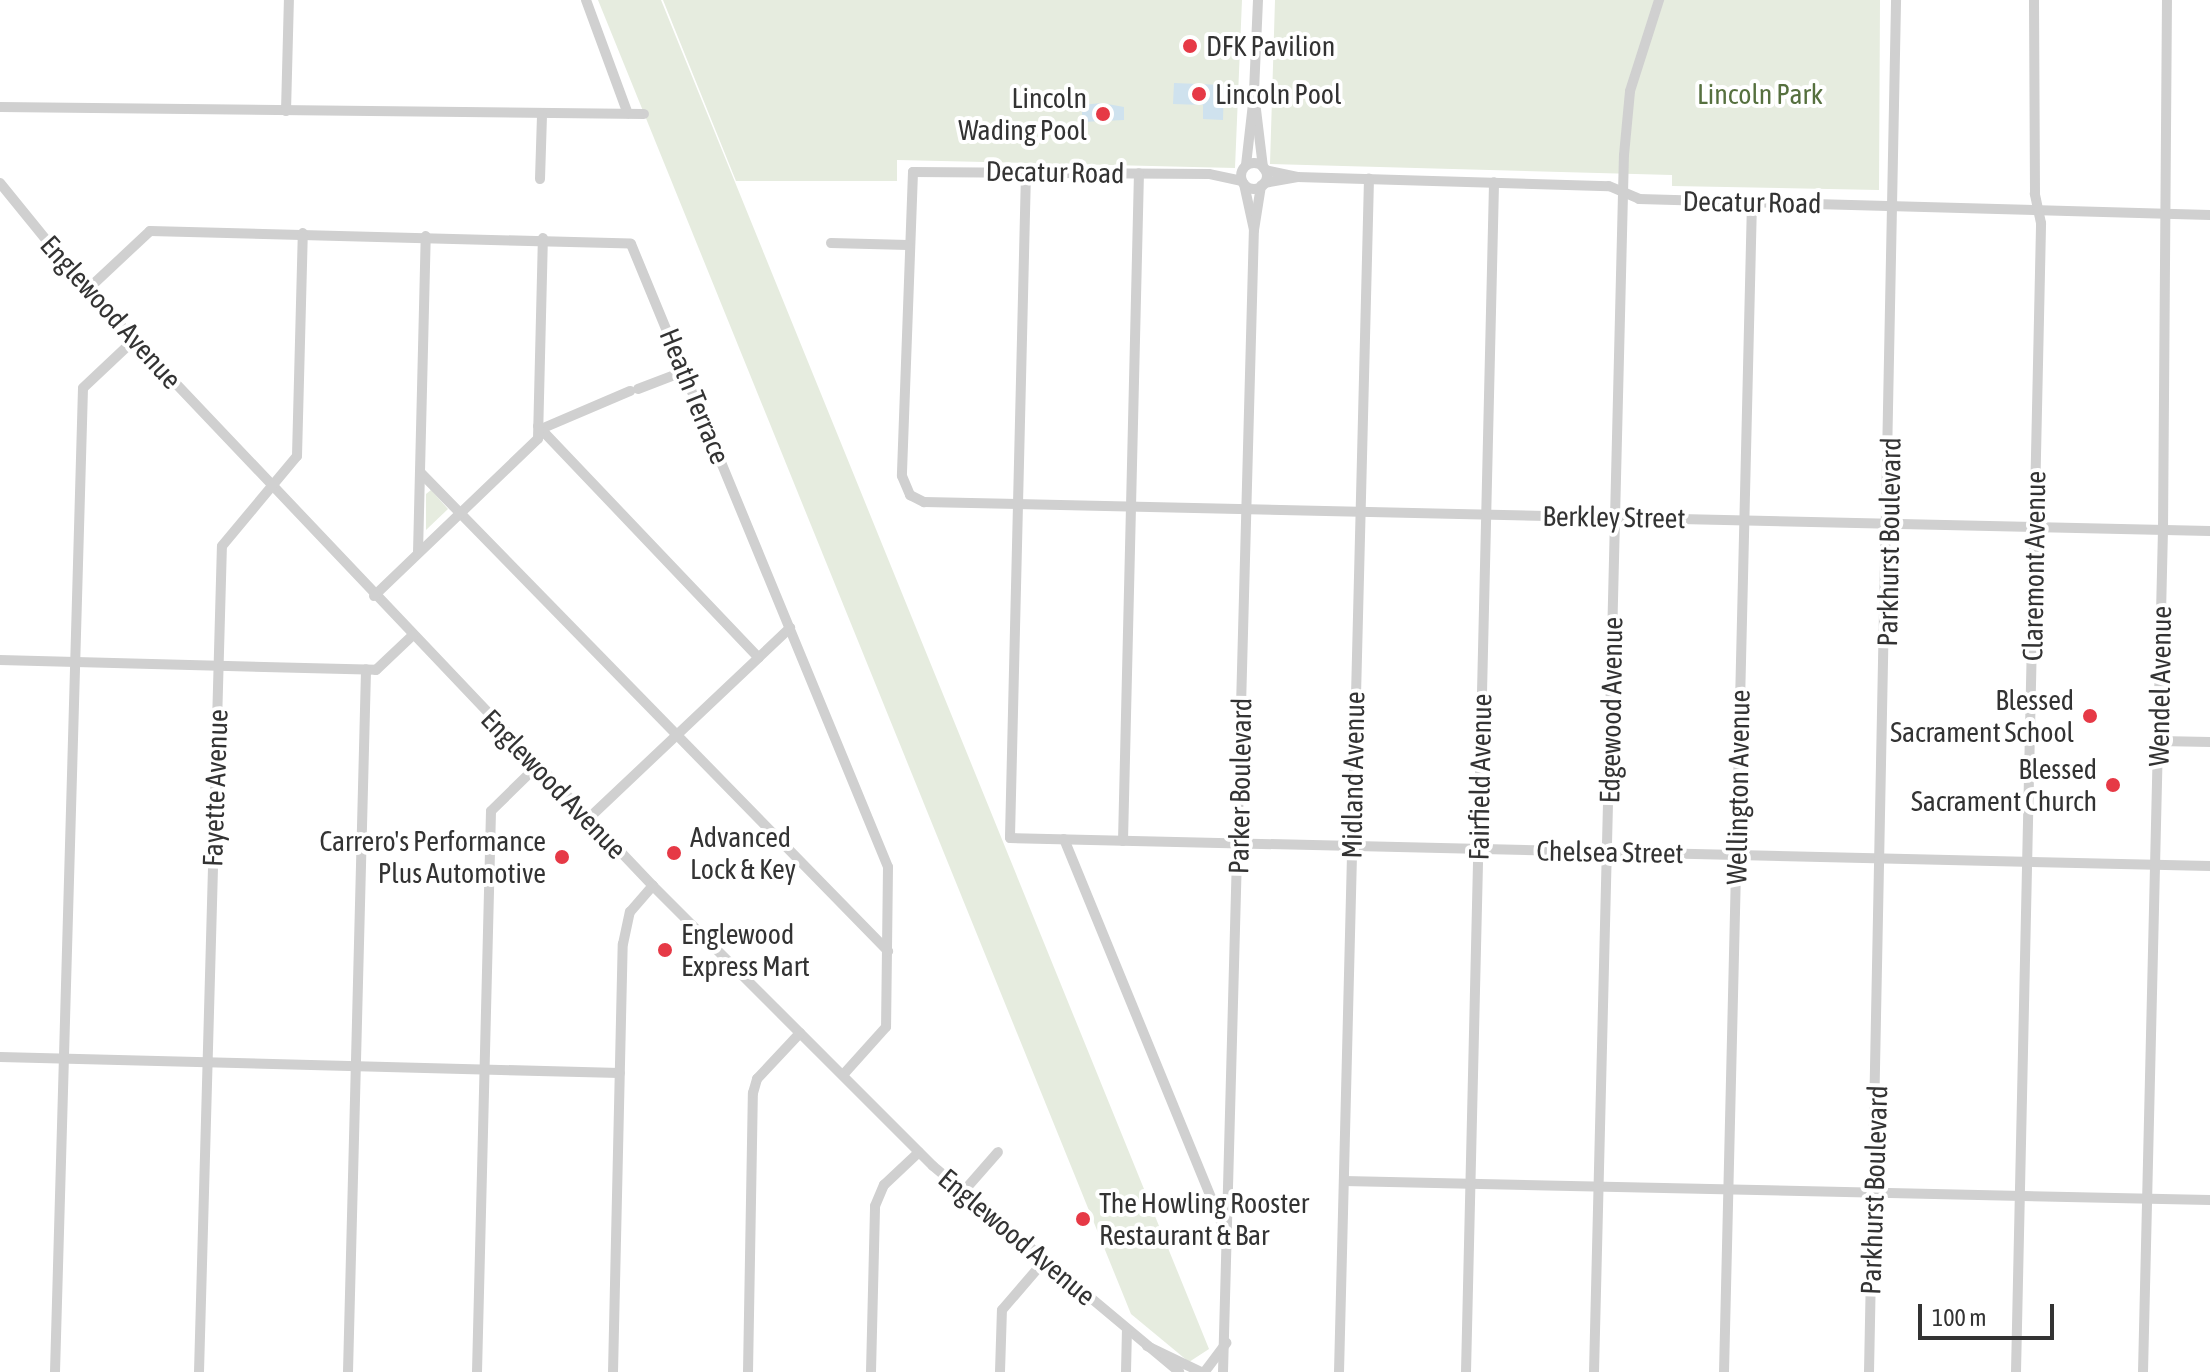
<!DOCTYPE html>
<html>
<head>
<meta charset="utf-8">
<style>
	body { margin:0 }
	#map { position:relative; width:2210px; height:1372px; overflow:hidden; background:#fff; font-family:"Asap Condensed",sans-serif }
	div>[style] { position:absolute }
	.green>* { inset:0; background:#e6ecdf }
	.water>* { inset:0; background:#cfe2ee }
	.minor>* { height:10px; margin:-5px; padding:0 5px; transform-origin:5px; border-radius:5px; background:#d0d0d0 }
	.minor>.ring { margin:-5px; padding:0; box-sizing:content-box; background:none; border:10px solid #d0d0d0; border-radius:50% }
	.dots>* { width:22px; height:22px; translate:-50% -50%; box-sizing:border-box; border:4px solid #fff; border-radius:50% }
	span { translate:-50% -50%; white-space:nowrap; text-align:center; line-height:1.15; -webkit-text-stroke:8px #fff; paint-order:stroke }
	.poi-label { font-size:28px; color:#333 }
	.left { translate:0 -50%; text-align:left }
	.right { translate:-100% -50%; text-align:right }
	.park-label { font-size:28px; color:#56703f }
	.street-label { font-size:28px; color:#333 }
	.scale { position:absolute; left:1918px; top:1304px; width:136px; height:36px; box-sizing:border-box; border:4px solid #333; border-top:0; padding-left:10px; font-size:24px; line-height:28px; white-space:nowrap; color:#333; -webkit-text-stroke:6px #fff; paint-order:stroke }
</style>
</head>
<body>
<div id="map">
	<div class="green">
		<i style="clip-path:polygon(598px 0,661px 0,1209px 1349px,1189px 1362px,1131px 1314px)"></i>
		<i style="clip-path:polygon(663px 0,1242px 0,1235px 168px,897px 160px,897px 181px,736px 181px)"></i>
		<i style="clip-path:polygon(1275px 0,1880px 0,1879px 190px,1672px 186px,1672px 175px,1270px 164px)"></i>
		<i style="clip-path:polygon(431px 490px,448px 509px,426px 530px,426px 494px)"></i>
	</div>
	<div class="water">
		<i style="clip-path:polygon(1174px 83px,1224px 85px,1223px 120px,1203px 119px,1203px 105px,1173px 104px)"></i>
		<i style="clip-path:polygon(1102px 103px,1124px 107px,1124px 120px,1082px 122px,1082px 105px)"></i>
	</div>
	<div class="minor">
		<i style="left:586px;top:0;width:121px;rotate:69.8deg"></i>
		<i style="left:1258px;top:0;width:93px;rotate:92.5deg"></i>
		<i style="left:1254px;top:93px;width:75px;rotate:83.1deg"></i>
		<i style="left:0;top:107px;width:644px;rotate:0.62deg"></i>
		<i style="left:286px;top:111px;width:111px;rotate:-88.5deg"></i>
		<i class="ring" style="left:1241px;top:163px;width:16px;height:16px"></i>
		<i style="left:1246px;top:165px;width:70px;rotate:-83.5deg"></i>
		<i style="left:1265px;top:170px;width:33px;rotate:12deg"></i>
		<i style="left:1297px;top:177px;width:312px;rotate:1.7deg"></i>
		<i style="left:1609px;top:186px;width:33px;rotate:23deg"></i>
		<i style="left:1639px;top:199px;width:571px;rotate:1.61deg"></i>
		<i style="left:1026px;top:172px;width:666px;rotate:91.38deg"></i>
		<i style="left:1010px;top:838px;width:1200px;rotate:1.34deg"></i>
		<i style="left:540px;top:179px;width:65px;rotate:-88.2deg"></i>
		<i style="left:1242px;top:181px;width:34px;rotate:-168deg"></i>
		<i style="left:1209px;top:174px;width:296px;rotate:-179.6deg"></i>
		<i style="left:913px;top:172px;width:304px;rotate:92.1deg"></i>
		<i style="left:902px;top:476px;width:21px;rotate:67deg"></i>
		<i style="left:910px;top:495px;width:16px;rotate:27deg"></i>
		<i style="left:924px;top:502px;width:1286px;rotate:1.29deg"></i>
		<i style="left:0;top:183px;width:138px;rotate:50.9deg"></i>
		<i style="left:87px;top:290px;width:822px;rotate:46.48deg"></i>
		<i style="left:653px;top:886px;width:396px;rotate:45deg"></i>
		<i style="left:933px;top:1166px;width:321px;rotate:39.9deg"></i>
		<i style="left:1264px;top:183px;width:34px;rotate:-10deg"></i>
		<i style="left:1244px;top:184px;width:47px;rotate:77.7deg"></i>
		<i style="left:831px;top:243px;width:77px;rotate:1.5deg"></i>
		<i style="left:87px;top:290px;width:86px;rotate:-43.1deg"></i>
		<i style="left:150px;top:231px;width:481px;rotate:1.5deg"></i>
		<i style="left:631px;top:244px;width:674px;rotate:67.58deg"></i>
		<i style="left:888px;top:867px;width:160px;rotate:90.7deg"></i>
		<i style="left:886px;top:1027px;width:64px;rotate:131.9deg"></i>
		<i style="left:638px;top:389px;width:50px;rotate:-21deg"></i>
		<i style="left:538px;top:426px;width:320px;rotate:46.4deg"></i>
		<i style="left:541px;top:429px;width:97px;rotate:-23.1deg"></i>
		<i style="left:420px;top:472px;width:670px;rotate:45.67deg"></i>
		<i style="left:418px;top:553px;width:317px;rotate:-88.6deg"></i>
		<i style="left:374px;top:596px;width:227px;rotate:-43.8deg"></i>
		<i style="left:538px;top:439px;width:201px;rotate:-88.6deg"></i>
		<i style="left:0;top:660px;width:376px;rotate:1.5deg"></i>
		<i style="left:376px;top:670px;width:50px;rotate:-43.4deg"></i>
		<i style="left:2159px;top:741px;width:51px;rotate:1.1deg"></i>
		<i style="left:589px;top:818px;width:277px;rotate:-43.4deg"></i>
		<i style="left:1064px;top:839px;width:427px;rotate:67.7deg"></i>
		<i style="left:1123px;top:841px;width:668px;rotate:-88.63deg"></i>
		<i style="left:0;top:1057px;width:620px;rotate:1.48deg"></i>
		<i style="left:1344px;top:1181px;width:866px;rotate:1.26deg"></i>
		<i style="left:963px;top:1192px;width:53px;rotate:-48.8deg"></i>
		<i style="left:1147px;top:1346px;width:60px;rotate:25.7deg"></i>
		<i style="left:1206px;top:1370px;width:34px;rotate:-53deg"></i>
		<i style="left:55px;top:1372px;width:984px;rotate:-88.37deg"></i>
		<i style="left:83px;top:388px;width:70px;rotate:-43.3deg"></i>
		<i style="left:199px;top:1372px;width:826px;rotate:-88.41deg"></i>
		<i style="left:222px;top:546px;width:117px;rotate:-50.2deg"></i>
		<i style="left:297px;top:456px;width:223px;rotate:-88.5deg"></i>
		<i style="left:348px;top:1372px;width:703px;rotate:-88.53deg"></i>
		<i style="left:477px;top:1372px;width:561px;rotate:-88.57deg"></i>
		<i style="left:491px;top:811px;width:64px;rotate:-44.4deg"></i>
		<i style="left:613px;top:1372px;width:428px;rotate:-88.7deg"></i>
		<i style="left:623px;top:944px;width:33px;rotate:-78deg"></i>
		<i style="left:630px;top:912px;width:35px;rotate:-49deg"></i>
		<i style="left:748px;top:1372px;width:279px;rotate:-89deg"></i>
		<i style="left:753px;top:1093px;width:15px;rotate:-74deg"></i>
		<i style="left:757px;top:1079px;width:63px;rotate:-46.9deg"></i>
		<i style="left:871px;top:1372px;width:166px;rotate:-88.6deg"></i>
		<i style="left:875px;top:1206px;width:23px;rotate:-67deg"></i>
		<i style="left:884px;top:1185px;width:48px;rotate:-43.3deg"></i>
		<i style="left:1000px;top:1372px;width:62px;rotate:-88.2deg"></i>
		<i style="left:1002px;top:1310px;width:66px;rotate:-49.3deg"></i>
		<i style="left:1126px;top:1372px;width:43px;rotate:-88.7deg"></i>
		<i style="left:1223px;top:1372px;width:1142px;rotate:-88.45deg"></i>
		<i style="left:1254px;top:230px;width:45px;rotate:-81deg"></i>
		<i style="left:1339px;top:1372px;width:1194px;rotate:-88.56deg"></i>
		<i style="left:1466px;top:1372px;width:1190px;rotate:-88.65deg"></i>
		<i style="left:1594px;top:1372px;width:1217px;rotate:-88.59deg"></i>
		<i style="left:1624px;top:155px;width:64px;rotate:-84.6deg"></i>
		<i style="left:1630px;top:91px;width:96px;rotate:-72.3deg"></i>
		<i style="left:1724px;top:1372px;width:1171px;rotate:-88.63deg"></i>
		<i style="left:1869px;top:1372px;width:1372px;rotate:-88.87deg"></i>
		<i style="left:2016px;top:1372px;width:1149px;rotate:-88.75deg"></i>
		<i style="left:2041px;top:223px;width:30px;rotate:-102deg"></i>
		<i style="left:2035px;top:194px;width:194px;rotate:-90.3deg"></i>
		<i style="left:2143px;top:1372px;width:842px;rotate:-88.64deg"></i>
		<i style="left:2163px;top:530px;width:530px;rotate:-89.57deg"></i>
	</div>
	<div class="dots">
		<i style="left:1190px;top:46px;background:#e63946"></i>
		<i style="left:1199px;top:94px;background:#e63946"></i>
		<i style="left:1103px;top:114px;background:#e63946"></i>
		<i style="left:2090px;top:716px;background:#e63946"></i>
		<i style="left:2113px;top:785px;background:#e63946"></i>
		<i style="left:674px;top:853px;background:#e63946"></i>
		<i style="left:562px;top:857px;background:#e63946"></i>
		<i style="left:665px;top:950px;background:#e63946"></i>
		<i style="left:1083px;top:1219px;background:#e63946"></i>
	</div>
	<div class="poi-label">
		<span class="left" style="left:1206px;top:46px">DFK Pavilion</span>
		<span class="left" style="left:1215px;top:94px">Lincoln Pool</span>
		<span class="right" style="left:1087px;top:114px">Lincoln<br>Wading Pool</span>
		<span class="right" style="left:2074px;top:716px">Blessed<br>Sacrament School</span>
		<span class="right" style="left:2097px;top:785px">Blessed<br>Sacrament Church</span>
		<span class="left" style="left:690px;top:853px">Advanced<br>Lock &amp; Key</span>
		<span class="right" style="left:546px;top:857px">Carrero's Performance<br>Plus Automotive</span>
		<span class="left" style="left:681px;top:950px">Englewood<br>Express Mart</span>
		<span class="left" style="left:1099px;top:1219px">The Howling Rooster<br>Restaurant &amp; Bar</span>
	</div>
	<div class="park-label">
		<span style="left:1760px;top:94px">Lincoln Park</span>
	</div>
	<div class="street-label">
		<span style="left:1055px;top:172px;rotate:1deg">Decatur Road</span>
		<span style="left:1752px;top:202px;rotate:1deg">Decatur Road</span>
		<span style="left:111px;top:312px;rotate:48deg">Englewood Avenue</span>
		<span style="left:695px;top:396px;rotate:68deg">Heath Terrace</span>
		<span style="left:1614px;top:517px;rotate:1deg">Berkley Street</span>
		<span style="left:1889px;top:542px;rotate:-89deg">Parkhurst Boulevard</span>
		<span style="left:2034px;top:566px;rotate:-89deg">Claremont Avenue</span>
		<span style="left:2160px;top:686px;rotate:-89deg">Wendel Avenue</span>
		<span style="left:1611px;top:710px;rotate:-89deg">Edgewood Avenue</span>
		<span style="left:1353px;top:775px;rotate:-89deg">Midland Avenue</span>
		<span style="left:1480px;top:777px;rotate:-89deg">Fairfield Avenue</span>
		<span style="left:554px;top:784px;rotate:46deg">Englewood Avenue</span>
		<span style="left:1240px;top:786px;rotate:-89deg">Parker Boulevard</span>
		<span style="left:1738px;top:787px;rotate:-89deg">Wellington Avenue</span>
		<span style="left:215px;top:788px;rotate:-88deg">Fayette Avenue</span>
		<span style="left:1610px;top:852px;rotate:1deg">Chelsea Street</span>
		<span style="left:1874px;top:1190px;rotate:-88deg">Parkhurst Boulevard</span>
		<span style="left:1017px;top:1237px;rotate:40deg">Englewood Avenue</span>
	</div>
	<div class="scale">100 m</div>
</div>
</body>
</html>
